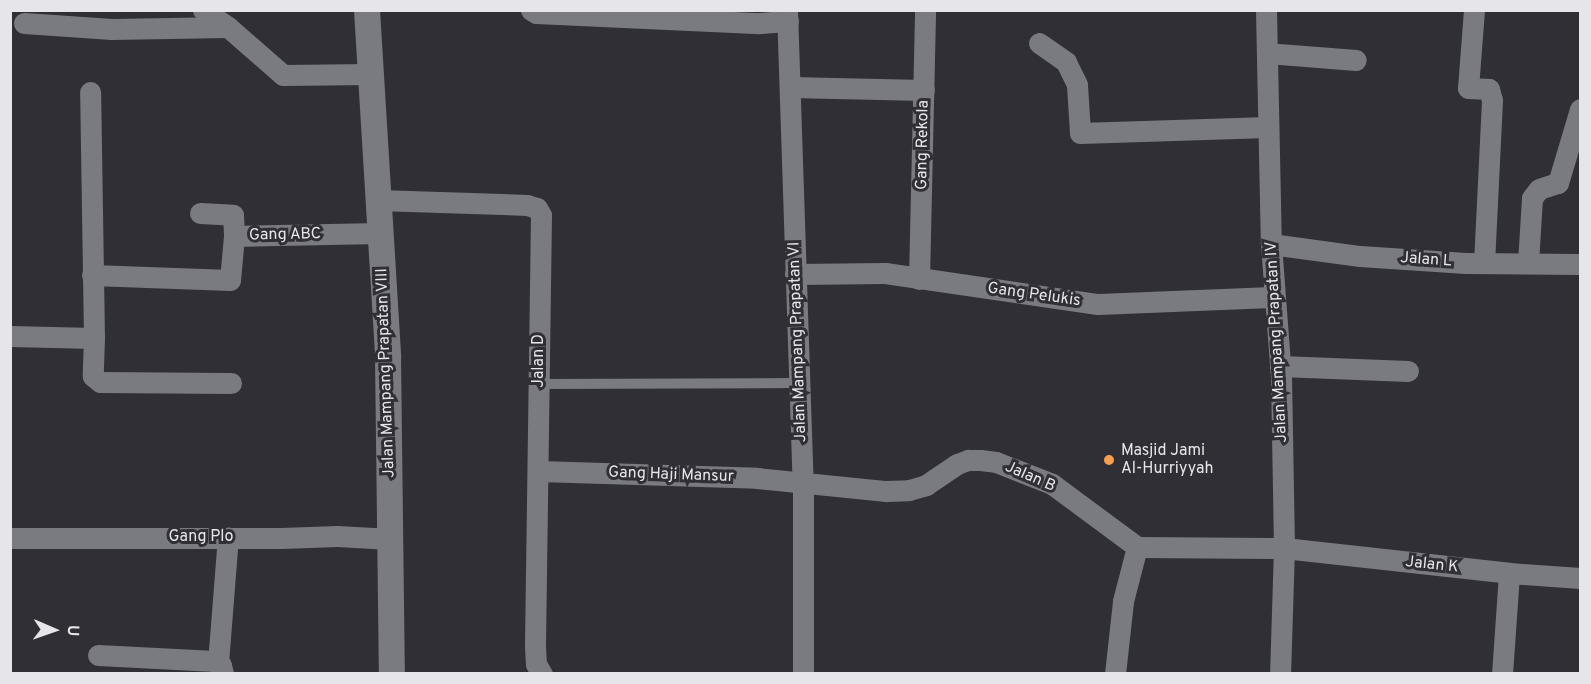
<!DOCTYPE html>
<html>
<head>
<meta charset="utf-8">
<style>
	body { margin:0 }
	#map { position:relative; width:1591px; height:684px; overflow:hidden; background:#2f2f35; font-family:Overpass,sans-serif }
	div>[style] { position:absolute }
	.service>* { height:10px; margin:-5px; padding:0 5px; transform-origin:5px; border-radius:5px; background:#7a7a81 }
	.minor>* { height:21px; margin:-10.5px; padding:0 10.5px; transform-origin:10.5px; border-radius:10.5px; background:#7a7a81 }
	.tertiary>* { height:26px; margin:-13px; padding:0 13px; transform-origin:13px; border-radius:13px; background:#7a7a81 }
	.dots>* { width:16px; height:16px; translate:-50% -50%; box-sizing:border-box; border:3px solid #2f2f35; border-radius:50% }
	span { translate:-50% -50%; white-space:nowrap; text-align:center; line-height:1.15; -webkit-text-stroke:6px #2f2f35; paint-order:stroke }
	.street-label { font-size:16px; color:#e6e5e9 }
	.poi-label { font-size:16px; color:#e6e5e9 }
	.left { translate:0 -50%; text-align:left }
	.frame { position:absolute; inset:0; border:12px solid #e6e5e9; pointer-events:none }
	.north { position:absolute; left:24px; top:600px; width:60px; height:60px; -webkit-text-stroke:4px #2f2f35; paint-order:stroke; rotate:92deg; font-size:16px; font-weight:700; line-height:24px; text-align:center; color:#e6e5e9 }
	.north::after { content:''; display:block; margin:auto; width:21px; height:27px; background:#e6e5e9; clip-path:polygon(50% 0,100% 100%,50% 72%,0 100%) }
</style>
</head>
<body>
<div id="map">
	<div class="service">
		<i style="left:538px;top:384px;width:261px;rotate:-0.2deg"></i>
	</div>
	<div class="minor">
		<i style="left:203px;top:10px;width:30px;rotate:34deg"></i>
		<i style="left:228px;top:27px;width:73px;rotate:41.1deg"></i>
		<i style="left:283px;top:75px;width:87px;rotate:-0.7deg"></i>
		<i style="left:531px;top:10px;width:6px;rotate:31deg"></i>
		<i style="left:536px;top:13px;width:224px;rotate:2.6deg"></i>
		<i style="left:760px;top:23px;width:28px;rotate:-4deg"></i>
		<i style="left:787px;top:10px;width:474px;rotate:88.1deg"></i>
		<i style="left:803px;top:484px;width:190px;rotate:90deg"></i>
		<i style="left:1266px;top:10px;width:234px;rotate:88.8deg"></i>
		<i style="left:1271px;top:244px;width:132px;rotate:85.7deg"></i>
		<i style="left:1281px;top:376px;width:172px;rotate:89deg"></i>
		<i style="left:1284px;top:548px;width:126px;rotate:91.8deg"></i>
		<i style="left:1474px;top:10px;width:78px;rotate:94.4deg"></i>
		<i style="left:1468px;top:88px;width:21px;rotate:3deg"></i>
		<i style="left:1489px;top:89px;width:11px;rotate:75deg"></i>
		<i style="left:1492px;top:100px;width:163px;rotate:92.8deg"></i>
		<i style="left:24px;top:23px;width:88px;rotate:3.9deg"></i>
		<i style="left:112px;top:29px;width:116px;rotate:-1deg"></i>
		<i style="left:1039px;top:43px;width:33px;rotate:35deg"></i>
		<i style="left:1066px;top:62px;width:25px;rotate:64deg"></i>
		<i style="left:1077px;top:85px;width:48px;rotate:86.4deg"></i>
		<i style="left:1080px;top:133px;width:188px;rotate:-1.8deg"></i>
		<i style="left:1267px;top:53px;width:89px;rotate:4.5deg"></i>
		<i style="left:790px;top:87px;width:134px;rotate:1.3deg"></i>
		<i style="left:378px;top:200px;width:149px;rotate:1.9deg"></i>
		<i style="left:527px;top:205px;width:10px;rotate:17deg"></i>
		<i style="left:537px;top:208px;width:8px;rotate:60deg"></i>
		<i style="left:541px;top:215px;width:431px;rotate:90.8deg"></i>
		<i style="left:535px;top:646px;width:18px;rotate:87deg"></i>
		<i style="left:536px;top:664px;width:12px;rotate:59deg"></i>
		<i style="left:200px;top:213px;width:33px;rotate:3deg"></i>
		<i style="left:233px;top:215px;width:21px;rotate:87deg"></i>
		<i style="left:1271px;top:244px;width:90px;rotate:7.7deg"></i>
		<i style="left:1360px;top:256px;width:106px;rotate:3.8deg"></i>
		<i style="left:1466px;top:263px;width:114px;rotate:0.5deg"></i>
		<i style="left:1528px;top:263px;width:65px;rotate:-86.5deg"></i>
		<i style="left:1532px;top:198px;width:11px;rotate:-52deg"></i>
		<i style="left:1539px;top:189px;width:20px;rotate:-18deg"></i>
		<i style="left:1558px;top:183px;width:77px;rotate:-73.4deg"></i>
		<i style="left:795px;top:274px;width:90px;rotate:-0.6deg"></i>
		<i style="left:885px;top:273px;width:215px;rotate:8.3deg"></i>
		<i style="left:1098px;top:304px;width:176px;rotate:-2.3deg"></i>
		<i style="left:92px;top:275px;width:138px;rotate:2.1deg"></i>
		<i style="left:230px;top:280px;width:44px;rotate:-84.8deg"></i>
		<i style="left:234px;top:236px;width:146px;rotate:-1.2deg"></i>
		<i style="left:919px;top:279px;width:269px;rotate:-88.7deg"></i>
		<i style="left:10px;top:336px;width:84px;rotate:1.4deg"></i>
		<i style="left:94px;top:338px;width:246px;rotate:-90.9deg"></i>
		<i style="left:94px;top:338px;width:38px;rotate:92deg"></i>
		<i style="left:93px;top:376px;width:9px;rotate:41deg"></i>
		<i style="left:100px;top:382px;width:131px;rotate:0.4deg"></i>
		<i style="left:1280px;top:366px;width:128px;rotate:2.2deg"></i>
		<i style="left:539px;top:471px;width:218px;rotate:1.8deg"></i>
		<i style="left:757px;top:478px;width:130px;rotate:5.8deg"></i>
		<i style="left:886px;top:491px;width:23px;rotate:-2deg"></i>
		<i style="left:909px;top:490px;width:18px;rotate:-16deg"></i>
		<i style="left:926px;top:485px;width:37px;rotate:-34deg"></i>
		<i style="left:957px;top:464px;width:12px;rotate:-20deg"></i>
		<i style="left:968px;top:460px;width:12px"></i>
		<i style="left:980px;top:460px;width:16px;rotate:7deg"></i>
		<i style="left:996px;top:462px;width:60px;rotate:21.4deg"></i>
		<i style="left:1052px;top:484px;width:106px;rotate:36.5deg"></i>
		<i style="left:1137px;top:547px;width:147px;rotate:0.4deg"></i>
		<i style="left:1284px;top:548px;width:226px;rotate:6.3deg"></i>
		<i style="left:1509px;top:573px;width:71px;rotate:4deg"></i>
		<i style="left:10px;top:538px;width:271px"></i>
		<i style="left:281px;top:538px;width:56px;rotate:-2deg"></i>
		<i style="left:337px;top:536px;width:54px;rotate:3.2deg"></i>
		<i style="left:98px;top:655px;width:117px;rotate:2.9deg"></i>
		<i style="left:215px;top:661px;width:7px;rotate:34deg"></i>
		<i style="left:221px;top:665px;width:9px;rotate:77deg"></i>
		<i style="left:218px;top:663px;width:126px;rotate:-85.5deg"></i>
		<i style="left:1115px;top:674px;width:73px;rotate:-83.7deg"></i>
		<i style="left:1123px;top:601px;width:56px;rotate:-75.5deg"></i>
		<i style="left:1502px;top:674px;width:101px;rotate:-86deg"></i>
	</div>
	<div class="tertiary">
		<i style="left:367px;top:10px;width:348px;rotate:86.5deg"></i>
		<i style="left:388px;top:357px;width:317px;rotate:89.3deg"></i>
	</div>
	<div class="dots">
		<i style="left:1109px;top:460px;background:#fa9f4f"></i>
	</div>
	<div class="street-label">
		<span style="left:923px;top:145px;rotate:-89deg">Gang Rekola</span>
		<span style="left:285px;top:235px;rotate:-1deg">Gang ABC</span>
		<span style="left:1426px;top:260px;rotate:4deg">Jalan L</span>
		<span style="left:1034px;top:295px;rotate:8deg">Gang Pelukis</span>
		<span style="left:798px;top:342px;rotate:-92deg">Jalan Mampang Prapatan VI</span>
		<span style="left:1277px;top:342px;rotate:-93deg">Jalan Mampang Prapatan IV</span>
		<span style="left:539px;top:361px;rotate:-90deg">Jalan D</span>
		<span style="left:386px;top:373px;rotate:-92deg">Jalan Mampang Prapatan VIII</span>
		<span style="left:671px;top:475px;rotate:2deg">Gang Haji Mansur</span>
		<span style="left:1030px;top:477px;rotate:24deg">Jalan B</span>
		<span style="left:201px;top:537px">Gang Plo</span>
		<span style="left:1432px;top:565px;rotate:6deg">Jalan K</span>
	</div>
	<div class="poi-label">
		<span class="left" style="left:1121px;top:460px">Masjid Jami<br>Al-Hurriyyah</span>
	</div>
	<div class="frame"></div>
	<div class="north">U</div>
</div>
</body>
</html>
